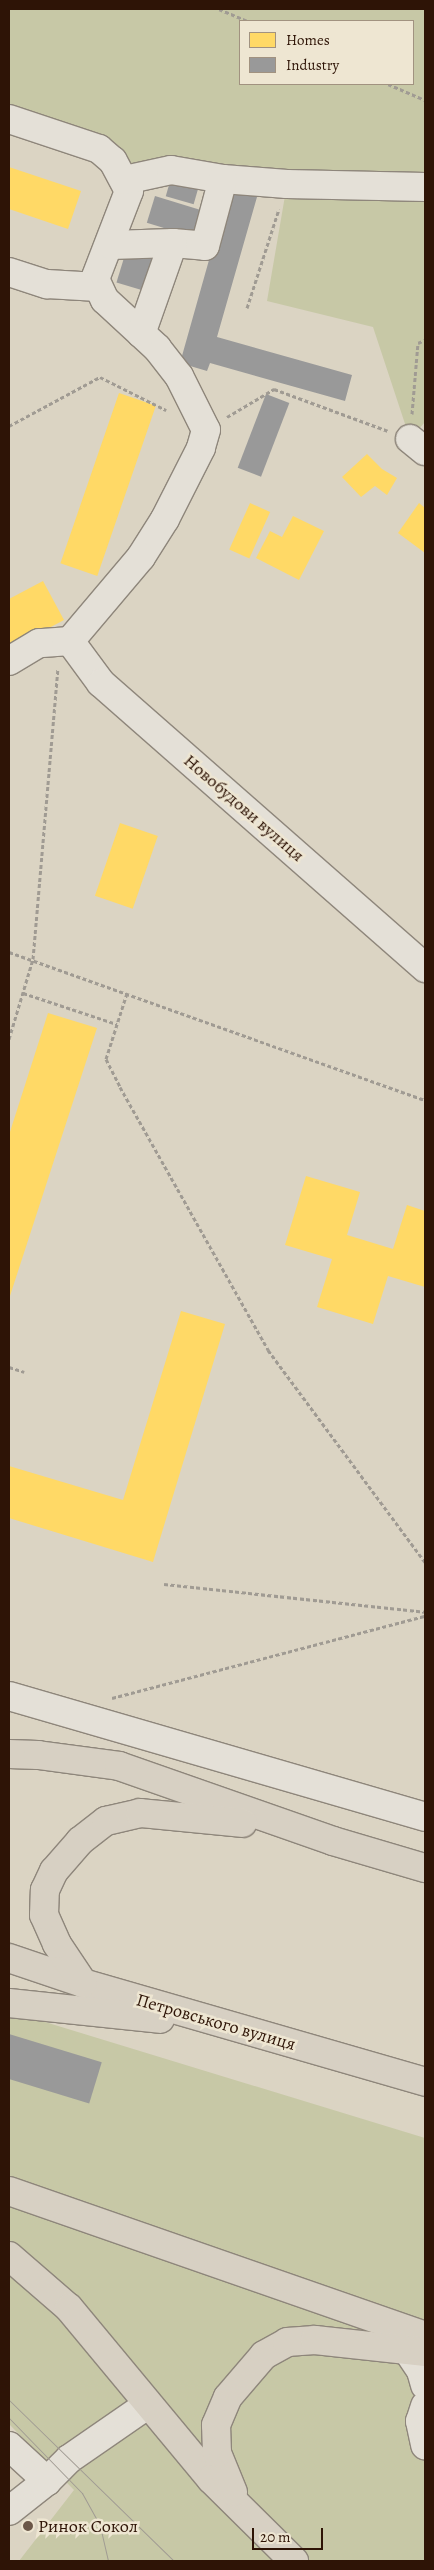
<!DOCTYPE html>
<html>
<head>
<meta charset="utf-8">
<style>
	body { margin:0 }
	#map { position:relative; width:434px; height:2570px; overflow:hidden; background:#dbd4c3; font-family:Alegreya,serif }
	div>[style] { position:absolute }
	.green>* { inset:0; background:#c7c8a6 }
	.homes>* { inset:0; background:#ffd966; transform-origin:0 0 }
	.industry>* { inset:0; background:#999; transform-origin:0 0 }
	.path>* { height:3px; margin-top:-1.5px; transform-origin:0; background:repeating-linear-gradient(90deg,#a09b93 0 4px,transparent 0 6.5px) }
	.roads { filter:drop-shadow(1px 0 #8e867b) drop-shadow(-1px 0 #8e867b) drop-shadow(0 1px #8e867b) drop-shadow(0 -1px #8e867b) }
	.minor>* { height:28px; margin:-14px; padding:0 14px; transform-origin:14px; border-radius:14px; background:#e4e0d7 }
	.major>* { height:28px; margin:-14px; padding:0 14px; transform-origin:14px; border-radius:14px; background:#d7d0c3 }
	.tram>* { height:1px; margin:-0.5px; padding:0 0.5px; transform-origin:0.5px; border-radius:0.5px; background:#a09b93 }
	.dots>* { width:14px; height:14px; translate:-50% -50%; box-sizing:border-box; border:2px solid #eee6d2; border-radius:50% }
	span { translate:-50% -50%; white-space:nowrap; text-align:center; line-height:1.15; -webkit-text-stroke:5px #eee6d2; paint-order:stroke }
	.street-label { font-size:18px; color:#2e1406 }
	.poi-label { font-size:18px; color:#2e1406 }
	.left { translate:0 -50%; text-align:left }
	.frame { position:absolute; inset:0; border:10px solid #2e1406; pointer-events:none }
	.legend { position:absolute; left:239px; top:20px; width:175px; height:65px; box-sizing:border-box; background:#eee6d2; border:1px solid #a19280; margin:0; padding:6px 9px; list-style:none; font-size:15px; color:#2e1406 }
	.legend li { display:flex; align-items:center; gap:10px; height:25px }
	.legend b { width:25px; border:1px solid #a19280 }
	.scale { position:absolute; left:252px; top:2528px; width:71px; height:22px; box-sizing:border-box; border:2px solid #2e1406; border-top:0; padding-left:6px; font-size:15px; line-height:18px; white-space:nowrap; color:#2e1406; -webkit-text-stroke:4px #eee6d2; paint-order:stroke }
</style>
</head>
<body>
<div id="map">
	<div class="green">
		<i style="clip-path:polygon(evenodd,9px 9px,425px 9px,425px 422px,410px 439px,373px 327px,267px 301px,287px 184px,125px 180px,113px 161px,9px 119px,9px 9px,240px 21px,413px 21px,413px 84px,240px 84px,240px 21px)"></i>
		<i style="clip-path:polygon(9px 2011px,425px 2138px,425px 2561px,19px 2561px,74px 2490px,9px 2424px)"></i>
	</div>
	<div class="homes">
		<i style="clip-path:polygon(9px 167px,81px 191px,68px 229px,9px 209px)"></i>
		<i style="left:119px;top:393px;width:39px;height:180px;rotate:19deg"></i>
		<i style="clip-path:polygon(367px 454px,382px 469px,397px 478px,387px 495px,375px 486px,361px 497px,342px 477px)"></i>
		<i style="left:250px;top:503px;width:22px;height:51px;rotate:24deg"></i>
		<i style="clip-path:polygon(419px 503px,425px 508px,425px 553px,398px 533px)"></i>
		<i style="clip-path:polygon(293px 516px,324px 531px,299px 580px,256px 558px,270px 531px,282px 537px)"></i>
		<i style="clip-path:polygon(43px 581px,64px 620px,9px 649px,9px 599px)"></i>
		<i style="left:120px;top:823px;width:40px;height:77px;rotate:19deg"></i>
		<i style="clip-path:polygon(48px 1013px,97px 1028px,9px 1299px,9px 1135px)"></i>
		<i style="clip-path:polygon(306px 1176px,360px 1192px,347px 1235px,393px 1249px,407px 1205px,425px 1211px,425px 1287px,388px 1276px,373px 1324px,317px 1307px,332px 1259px,285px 1245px)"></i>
		<i style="clip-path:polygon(181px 1311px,225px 1324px,153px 1562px,9px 1518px,9px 1466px,123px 1500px)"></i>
	</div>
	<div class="industry">
		<i style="left:171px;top:178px;width:29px;height:19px;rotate:16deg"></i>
		<i style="clip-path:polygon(229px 189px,257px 197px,217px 337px,352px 375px,345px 401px,210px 363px,207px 371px,180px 363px)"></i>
		<i style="left:155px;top:196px;width:52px;height:28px;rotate:17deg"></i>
		<i style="left:127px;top:248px;width:28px;height:36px;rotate:17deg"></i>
		<i style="left:266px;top:394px;width:25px;height:79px;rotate:21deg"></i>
		<i style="left:9px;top:2034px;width:97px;height:43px;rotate:17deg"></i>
	</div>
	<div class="path">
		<i style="left:219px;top:9px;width:30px;rotate:23deg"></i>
		<i style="left:388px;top:84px;width:40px;rotate:23.4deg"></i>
		<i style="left:247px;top:308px;width:104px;rotate:-72.1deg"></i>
		<i style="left:412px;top:414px;width:71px;rotate:-85.2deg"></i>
		<i style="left:418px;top:343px;width:8px;rotate:-23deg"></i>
		<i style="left:227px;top:417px;width:55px;rotate:-30.8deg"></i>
		<i style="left:274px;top:389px;width:121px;rotate:20.2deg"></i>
		<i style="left:9px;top:426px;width:103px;rotate:-28.3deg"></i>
		<i style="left:100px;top:377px;width:74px;rotate:26.6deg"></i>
		<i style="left:9px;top:952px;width:442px;rotate:19.6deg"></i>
		<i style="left:23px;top:993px;width:99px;rotate:18.3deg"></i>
		<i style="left:127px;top:993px;width:69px;rotate:107.7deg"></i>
		<i style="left:106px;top:1059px;width:31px;rotate:63deg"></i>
		<i style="left:120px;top:1087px;width:302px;rotate:60.6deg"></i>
		<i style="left:268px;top:1350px;width:264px;rotate:53.5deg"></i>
		<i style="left:9px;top:1039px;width:84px;rotate:-73.3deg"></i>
		<i style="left:33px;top:959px;width:291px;rotate:-85.1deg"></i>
		<i style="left:9px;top:1367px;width:16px;rotate:18deg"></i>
		<i style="left:164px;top:1584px;width:262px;rotate:6.1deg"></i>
		<i style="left:112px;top:1698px;width:324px;rotate:-14.7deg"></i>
	</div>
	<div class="roads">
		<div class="minor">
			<i style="left:9px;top:119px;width:95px;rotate:18.4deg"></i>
			<i style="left:99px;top:149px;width:18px;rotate:41deg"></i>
			<i style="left:113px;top:161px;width:34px;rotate:62deg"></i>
			<i style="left:129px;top:191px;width:94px;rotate:111.1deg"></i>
			<i style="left:95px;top:279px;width:23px;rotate:65deg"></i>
			<i style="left:105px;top:300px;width:71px;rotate:42.7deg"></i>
			<i style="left:157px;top:348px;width:36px;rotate:52deg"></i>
			<i style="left:179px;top:376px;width:60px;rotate:63.4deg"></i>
			<i style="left:206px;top:430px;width:19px;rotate:106deg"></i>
			<i style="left:201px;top:448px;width:80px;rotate:116.9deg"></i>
			<i style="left:165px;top:519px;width:45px;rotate:122.3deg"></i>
			<i style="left:141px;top:557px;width:110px;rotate:130.2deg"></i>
			<i style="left:70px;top:641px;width:31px;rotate:176deg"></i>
			<i style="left:39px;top:643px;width:35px;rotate:149deg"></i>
			<i style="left:125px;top:180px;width:47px;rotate:-12.3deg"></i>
			<i style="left:171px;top:170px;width:53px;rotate:9.8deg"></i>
			<i style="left:223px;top:179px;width:64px;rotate:4.5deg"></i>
			<i style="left:287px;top:184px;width:138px;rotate:1.2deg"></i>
			<i style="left:173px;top:243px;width:32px;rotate:5deg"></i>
			<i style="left:205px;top:246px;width:69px;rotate:-75deg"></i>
			<i style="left:111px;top:245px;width:62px;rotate:-1.8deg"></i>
			<i style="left:173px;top:243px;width:96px;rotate:109.4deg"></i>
			<i style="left:9px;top:272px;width:40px;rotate:18deg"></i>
			<i style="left:47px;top:284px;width:51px;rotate:3.4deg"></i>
			<i style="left:410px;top:439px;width:19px;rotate:39deg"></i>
			<i style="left:70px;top:641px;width:52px;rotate:53.6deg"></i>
			<i style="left:101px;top:683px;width:432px;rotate:41.3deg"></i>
			<i style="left:9px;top:1696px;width:433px;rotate:16.2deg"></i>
			<i style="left:407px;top:2350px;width:25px;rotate:56deg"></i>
			<i style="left:421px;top:2371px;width:15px;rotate:74deg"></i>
			<i style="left:425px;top:2406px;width:16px;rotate:108deg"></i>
			<i style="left:420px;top:2421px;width:25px;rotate:78deg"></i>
			<i style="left:9px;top:2446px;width:52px;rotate:42.6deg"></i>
			<i style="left:47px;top:2481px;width:31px;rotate:-45deg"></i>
			<i style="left:69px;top:2459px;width:95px;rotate:-34.7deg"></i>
			<i style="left:9px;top:2511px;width:48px;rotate:-38.3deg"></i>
		</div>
		<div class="major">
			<i style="left:9px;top:1754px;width:29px;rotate:2deg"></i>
			<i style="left:38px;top:1755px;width:82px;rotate:7.7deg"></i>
			<i style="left:119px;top:1766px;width:227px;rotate:19.3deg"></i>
			<i style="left:333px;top:1841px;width:96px;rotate:16.4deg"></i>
			<i style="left:9px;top:1958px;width:78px;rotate:18.7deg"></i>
			<i style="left:83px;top:1983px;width:356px;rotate:16.1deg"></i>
			<i style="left:83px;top:1983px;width:47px;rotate:-123.7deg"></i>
			<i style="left:57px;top:1944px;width:32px;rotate:-114deg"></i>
			<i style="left:44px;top:1915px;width:25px;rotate:-88deg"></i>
			<i style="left:45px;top:1890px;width:21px;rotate:-65deg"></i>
			<i style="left:54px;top:1871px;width:40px;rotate:-49deg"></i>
			<i style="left:80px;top:1841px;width:33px;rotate:-38deg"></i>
			<i style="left:106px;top:1821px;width:35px;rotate:-13deg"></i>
			<i style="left:140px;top:1813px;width:103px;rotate:5.5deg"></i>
			<i style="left:9px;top:2003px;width:152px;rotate:6deg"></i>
			<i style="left:9px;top:2191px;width:441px;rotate:19.2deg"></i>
			<i style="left:9px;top:2256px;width:79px;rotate:40.9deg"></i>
			<i style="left:69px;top:2308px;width:222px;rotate:50.3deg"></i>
			<i style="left:211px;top:2479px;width:117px;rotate:44.7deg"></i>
			<i style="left:233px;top:2492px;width:42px;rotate:-112.3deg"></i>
			<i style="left:217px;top:2453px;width:28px;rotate:-92deg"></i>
			<i style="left:216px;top:2425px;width:30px;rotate:-67deg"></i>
			<i style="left:228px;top:2397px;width:55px;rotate:-49.4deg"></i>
			<i style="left:264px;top:2355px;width:26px;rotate:-29deg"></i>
			<i style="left:287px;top:2342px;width:28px;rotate:-4deg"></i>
			<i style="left:315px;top:2340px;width:111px;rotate:6.2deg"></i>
		</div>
	</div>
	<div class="tram">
		<i style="left:9px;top:2400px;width:231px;rotate:44.3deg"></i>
		<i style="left:9px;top:2418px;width:105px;rotate:45.8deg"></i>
		<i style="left:82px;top:2493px;width:38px;rotate:61deg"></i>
		<i style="left:100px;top:2526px;width:36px;rotate:77deg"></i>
	</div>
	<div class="dots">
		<i style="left:28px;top:2526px;background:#6b5748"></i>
	</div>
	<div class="street-label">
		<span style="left:244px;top:808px;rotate:41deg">Новобудови вулиця</span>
		<span style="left:216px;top:2022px;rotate:16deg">Петровського вулиця</span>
	</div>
	<div class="poi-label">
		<span class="left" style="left:38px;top:2526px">Ринок Сокол</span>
	</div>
	<div class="frame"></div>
	<ul class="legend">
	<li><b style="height:14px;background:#ffd966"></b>Homes</li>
	<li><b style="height:14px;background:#999"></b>Industry</li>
	</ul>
	<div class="scale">20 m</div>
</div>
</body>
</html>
